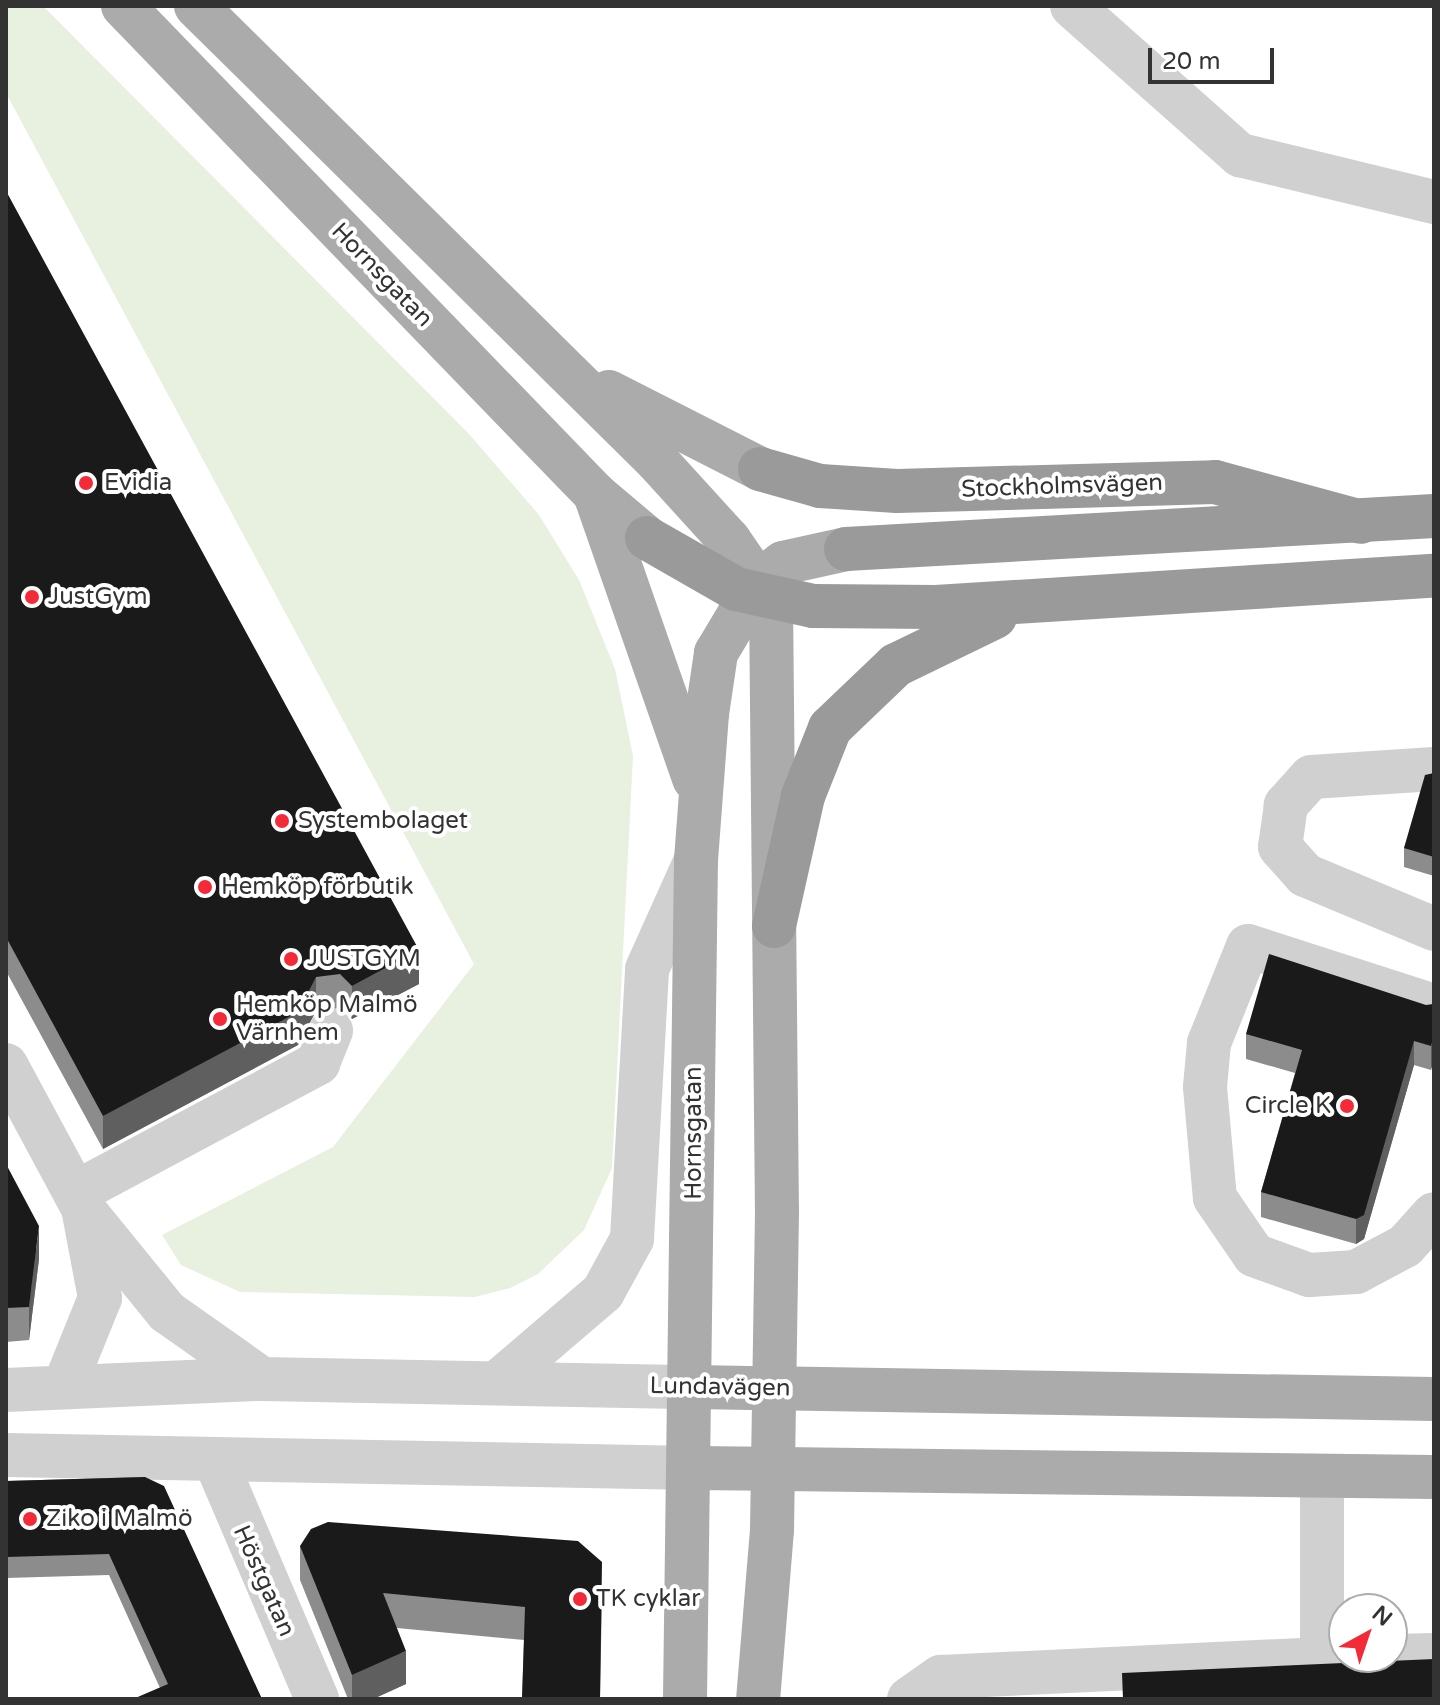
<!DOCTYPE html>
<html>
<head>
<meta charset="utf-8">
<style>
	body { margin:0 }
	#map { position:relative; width:1440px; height:1705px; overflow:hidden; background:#fff; font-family:"Varela Round",sans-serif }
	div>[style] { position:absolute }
	.green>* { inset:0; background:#e8f0e0 }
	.minor>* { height:44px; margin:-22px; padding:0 22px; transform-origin:22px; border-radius:22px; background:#d0d0d0 }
	.major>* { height:44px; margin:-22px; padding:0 22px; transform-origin:22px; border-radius:22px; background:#ababab }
	.highway>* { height:44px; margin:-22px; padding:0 22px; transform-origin:22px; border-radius:22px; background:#9a9a9a }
	.wall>* { inset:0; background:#8c8c8c }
	.shaded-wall>* { inset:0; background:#5f5f5f }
	.building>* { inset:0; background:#1a1a1a }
	.dots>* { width:22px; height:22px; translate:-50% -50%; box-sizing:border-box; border:4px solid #fff; border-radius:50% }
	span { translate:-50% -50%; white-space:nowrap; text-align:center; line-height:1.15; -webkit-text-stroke:8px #fff; paint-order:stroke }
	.street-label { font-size:24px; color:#333 }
	.poi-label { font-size:24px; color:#333 }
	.left { translate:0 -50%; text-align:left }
	.right { translate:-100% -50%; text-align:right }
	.frame { position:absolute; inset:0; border:8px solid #333; pointer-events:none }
	.north { position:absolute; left:1328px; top:1593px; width:80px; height:80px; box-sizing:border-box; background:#fff; border:2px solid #adadad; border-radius:50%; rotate:40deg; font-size:22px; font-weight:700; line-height:32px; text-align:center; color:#333 }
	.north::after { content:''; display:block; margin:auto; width:28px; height:36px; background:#f32b38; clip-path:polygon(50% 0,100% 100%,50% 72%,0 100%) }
	.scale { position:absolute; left:1148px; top:48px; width:126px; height:36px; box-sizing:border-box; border:4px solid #333; border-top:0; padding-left:10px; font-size:24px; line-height:28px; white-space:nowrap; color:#333; -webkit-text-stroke:6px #fff; paint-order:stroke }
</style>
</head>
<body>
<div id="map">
	<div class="green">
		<i style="clip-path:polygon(6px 6px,43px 6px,470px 435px,539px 515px,579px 580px,615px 669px,633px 756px,612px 1168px,584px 1230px,538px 1274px,510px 1288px,475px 1297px,240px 1292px,181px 1265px,162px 1235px,333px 1147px,474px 964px,6px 93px)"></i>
	</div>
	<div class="minor">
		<i style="left:1072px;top:6px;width:225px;rotate:41.6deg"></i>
		<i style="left:1240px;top:155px;width:200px;rotate:13.6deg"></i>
		<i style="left:1434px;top:769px;width:123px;rotate:176.3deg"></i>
		<i style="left:1311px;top:777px;width:38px;rotate:132deg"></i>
		<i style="left:1286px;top:805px;width:42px;rotate:98.1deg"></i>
		<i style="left:1280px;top:847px;width:38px;rotate:48deg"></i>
		<i style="left:1305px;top:875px;width:140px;rotate:22.7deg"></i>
		<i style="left:1434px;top:1006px;width:195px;rotate:-162.1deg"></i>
		<i style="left:1248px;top:946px;width:105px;rotate:111.9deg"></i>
		<i style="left:1209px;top:1043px;width:44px;rotate:95.2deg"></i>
		<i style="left:1205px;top:1087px;width:111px;rotate:84.9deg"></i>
		<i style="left:1215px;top:1198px;width:69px;rotate:55.6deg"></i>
		<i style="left:1254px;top:1255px;width:59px;rotate:20deg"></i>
		<i style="left:1309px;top:1275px;width:47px;rotate:-3.7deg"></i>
		<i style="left:1356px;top:1272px;width:55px;rotate:-28deg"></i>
		<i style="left:1405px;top:1246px;width:43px;rotate:-47.8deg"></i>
		<i style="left:6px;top:1065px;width:165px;rotate:61.7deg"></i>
		<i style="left:84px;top:1210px;width:132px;rotate:50.9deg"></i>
		<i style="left:167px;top:1312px;width:116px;rotate:35.2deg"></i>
		<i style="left:75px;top:1193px;width:276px;rotate:-28.1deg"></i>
		<i style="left:318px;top:1063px;width:35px;rotate:-68deg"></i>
		<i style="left:498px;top:1382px;width:138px;rotate:-40.6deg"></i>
		<i style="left:603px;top:1292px;width:60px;rotate:-61.3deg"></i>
		<i style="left:632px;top:1239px;width:270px;rotate:-86.8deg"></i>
		<i style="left:647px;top:969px;width:120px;rotate:-65.8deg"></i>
		<i style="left:64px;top:1387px;width:96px;rotate:-68deg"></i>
		<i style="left:100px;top:1298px;width:86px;rotate:-100.7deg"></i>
		<i style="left:6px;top:1390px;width:256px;rotate:-2.5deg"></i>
		<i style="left:262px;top:1379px;width:432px;rotate:1.1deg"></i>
		<i style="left:6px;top:1455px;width:687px;rotate:1.08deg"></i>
		<i style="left:216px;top:1462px;width:258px;rotate:66.9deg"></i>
		<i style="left:1392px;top:1656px;width:42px;rotate:-1.4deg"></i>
		<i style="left:1322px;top:1658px;width:181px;rotate:-90deg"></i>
		<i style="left:909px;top:1699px;width:39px;rotate:-35deg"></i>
		<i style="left:941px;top:1677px;width:420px;rotate:-2.7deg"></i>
	</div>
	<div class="major">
		<i style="left:123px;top:6px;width:679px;rotate:45.95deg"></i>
		<i style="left:595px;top:494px;width:68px;rotate:40.2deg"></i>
		<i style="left:196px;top:6px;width:648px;rotate:44.62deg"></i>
		<i style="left:657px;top:461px;width:107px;rotate:47.7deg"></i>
		<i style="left:729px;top:540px;width:74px;rotate:55.5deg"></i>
		<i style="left:771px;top:601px;width:611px;rotate:89.44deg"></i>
		<i style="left:777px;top:1212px;width:318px;rotate:90.9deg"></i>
		<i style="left:772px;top:1530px;width:170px;rotate:94.7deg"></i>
		<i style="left:609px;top:392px;width:169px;rotate:27deg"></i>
		<i style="left:595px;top:494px;width:302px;rotate:70.8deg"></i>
		<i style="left:694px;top:1387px;width:740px;rotate:0.93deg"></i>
		<i style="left:693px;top:1468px;width:741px;rotate:0.7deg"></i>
		<i style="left:685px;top:1699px;width:839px;rotate:-89.25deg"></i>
		<i style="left:696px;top:860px;width:146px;rotate:-85.7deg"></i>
		<i style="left:707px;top:714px;width:62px;rotate:-81.6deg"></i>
		<i style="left:716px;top:653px;width:84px;rotate:-59.2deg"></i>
		<i style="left:759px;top:581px;width:30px;rotate:-37deg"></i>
		<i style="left:783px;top:563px;width:65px;rotate:-12.5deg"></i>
	</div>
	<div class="highway">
		<i style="left:760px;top:469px;width:62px;rotate:15.8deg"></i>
		<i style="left:820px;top:486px;width:77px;rotate:3.7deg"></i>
		<i style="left:897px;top:491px;width:318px;rotate:-1.6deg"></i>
		<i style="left:1215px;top:482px;width:151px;rotate:15.3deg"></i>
		<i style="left:647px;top:538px;width:103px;rotate:29.8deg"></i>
		<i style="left:736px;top:589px;width:79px;rotate:12.4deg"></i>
		<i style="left:813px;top:606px;width:123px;rotate:0.5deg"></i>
		<i style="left:936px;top:607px;width:499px;rotate:-3.6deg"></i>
		<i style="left:846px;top:549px;width:589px;rotate:-3.21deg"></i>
		<i style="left:774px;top:926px;width:133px;rotate:-77.4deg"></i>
		<i style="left:803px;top:796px;width:73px;rotate:-68.3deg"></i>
		<i style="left:830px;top:728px;width:91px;rotate:-43.7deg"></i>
		<i style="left:896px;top:665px;width:110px;rotate:-25.9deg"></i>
	</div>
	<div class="wall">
		<i style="clip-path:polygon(6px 191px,419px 984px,352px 1019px,340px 1008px,316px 1011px,298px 1045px,103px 1149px,6px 971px)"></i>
		<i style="clip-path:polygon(1434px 773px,1434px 876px,1404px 867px,1404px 848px)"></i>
		<i style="clip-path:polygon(1434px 1004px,1431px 1070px,1414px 1065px,1364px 1239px,1356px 1244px,1261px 1217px,1261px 1192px,1295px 1073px,1246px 1059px,1246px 1034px)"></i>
		<i style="clip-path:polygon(6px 1164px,39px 1259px,29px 1340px,6px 1342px)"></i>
		<i style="clip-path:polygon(145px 1477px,262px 1699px,160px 1688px,109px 1575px,6px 1578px,6px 1481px)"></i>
		<i style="clip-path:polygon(300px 1546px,602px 1596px,600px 1699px,522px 1699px,524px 1640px,397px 1628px,406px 1684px,373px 1699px,348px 1699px,300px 1580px)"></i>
	</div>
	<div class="shaded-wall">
		<i style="clip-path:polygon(419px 950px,419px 984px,352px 1019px,352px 986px)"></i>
		<i style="clip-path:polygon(316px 977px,316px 1011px,298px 1045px,103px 1149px,103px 1116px)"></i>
		<i style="clip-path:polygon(1434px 1035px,1434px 1060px,1431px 1070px,1431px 1046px)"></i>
		<i style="clip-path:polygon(1414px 1041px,1414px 1065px,1364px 1239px,1356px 1244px,1356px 1219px)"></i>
		<i style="clip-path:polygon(39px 1226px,39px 1259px,29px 1340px,29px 1307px)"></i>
		<i style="clip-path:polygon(406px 1651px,406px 1684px,373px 1699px,352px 1699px,352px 1675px)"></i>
	</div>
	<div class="building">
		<i style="clip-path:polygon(6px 191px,419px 950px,352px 986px,340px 974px,316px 977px,298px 1012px,103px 1116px,6px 937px)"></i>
		<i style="clip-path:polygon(1434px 773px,1434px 857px,1404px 848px,1425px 775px)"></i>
		<i style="clip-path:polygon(1269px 954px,1426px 1005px,1434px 1004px,1434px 1035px,1431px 1046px,1414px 1041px,1364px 1215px,1356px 1219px,1261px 1192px,1302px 1050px,1246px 1034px)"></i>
		<i style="clip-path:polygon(6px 1164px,39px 1226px,29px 1307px,6px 1308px)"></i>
		<i style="clip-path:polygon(145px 1477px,164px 1486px,262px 1699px,133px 1699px,168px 1684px,109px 1554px,6px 1557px,6px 1481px)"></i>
		<i style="clip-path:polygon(328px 1522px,578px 1541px,602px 1562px,600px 1699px,522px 1699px,525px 1607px,383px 1593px,406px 1651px,352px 1675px,300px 1546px,311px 1529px)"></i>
		<i style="clip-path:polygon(1434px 1659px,1434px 1699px,1123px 1699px,1122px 1673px)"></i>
	</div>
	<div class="dots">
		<i style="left:86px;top:483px;background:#f32b38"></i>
		<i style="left:32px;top:597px;background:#f32b38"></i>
		<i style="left:282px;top:821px;background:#f32b38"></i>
		<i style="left:205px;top:887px;background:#f32b38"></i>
		<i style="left:291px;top:959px;background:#f32b38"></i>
		<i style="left:220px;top:1019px;background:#f32b38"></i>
		<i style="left:1347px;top:1106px;background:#f32b38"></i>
		<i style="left:30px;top:1519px;background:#f32b38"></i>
		<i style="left:580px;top:1599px;background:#f32b38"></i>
	</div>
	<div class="street-label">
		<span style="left:382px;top:275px;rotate:46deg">Hornsgatan</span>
		<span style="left:1062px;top:486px;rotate:-2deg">Stockholmsvägen</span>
		<span style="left:694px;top:1133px;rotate:-90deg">Hornsgatan</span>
		<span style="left:720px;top:1387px;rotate:1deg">Lundavägen</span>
		<span style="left:264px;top:1581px;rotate:66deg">Höstgatan</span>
	</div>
	<div class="poi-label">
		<span class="left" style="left:104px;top:483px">Evidia</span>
		<span class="left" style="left:48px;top:597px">JustGym</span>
		<span class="left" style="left:298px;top:821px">Systembolaget</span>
		<span class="left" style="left:221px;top:887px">Hemköp förbutik</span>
		<span class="left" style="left:307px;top:959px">JUSTGYM</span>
		<span class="left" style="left:236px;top:1019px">Hemköp Malmö<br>Värnhem</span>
		<span class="right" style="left:1331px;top:1106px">Circle K</span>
		<span class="left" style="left:46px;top:1519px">Ziko i Malmö</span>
		<span class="left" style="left:596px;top:1599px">TK cyklar</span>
	</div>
	<div class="frame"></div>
	<div class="north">N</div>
	<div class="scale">20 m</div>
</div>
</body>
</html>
